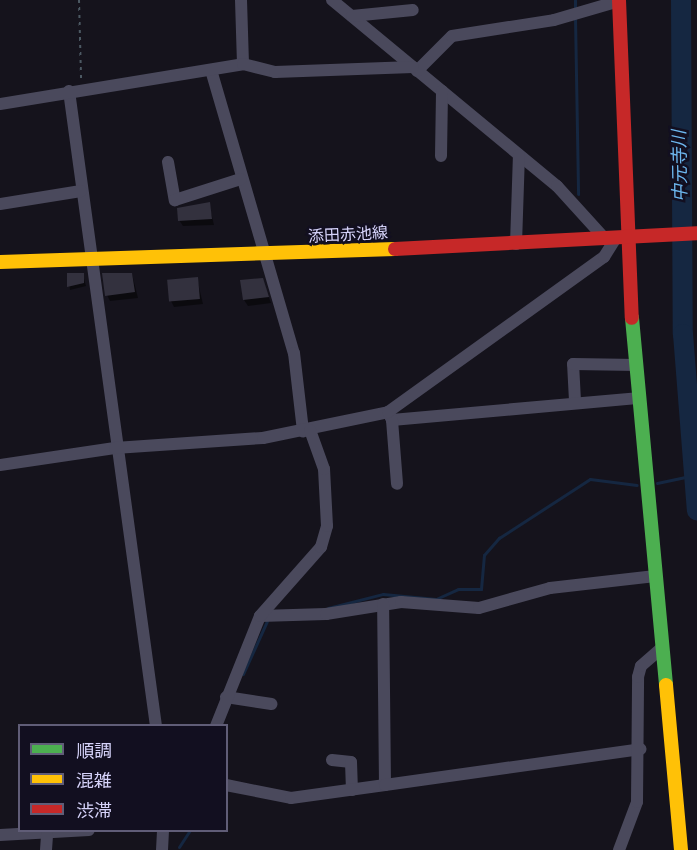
<!DOCTYPE html>
<html>
<head>
<meta charset="utf-8">
<style>
	body { margin:0 }
	#map { position:relative; width:697px; height:850px; overflow:hidden; background:#15131c; font-family:Helvetica,"Noto Sans JP",sans-serif }
	div>[style] { position:absolute }
	.shadow>* { inset:0; background:#0007 }
	.stream>* { height:3px; margin:-1.5px; padding:0 1.5px; transform-origin:1.5px; border-radius:1.5px; background:#152741 }
	.river>* { height:20px; margin:-10px; padding:0 10px; transform-origin:10px; border-radius:10px; background:#152741 }
	.building>* { inset:0; background:#33313e; transform-origin:0 0 }
	.path>* { height:2px; margin-top:-1px; transform-origin:0; background:repeating-linear-gradient(90deg,#4c5963 0 3px,transparent 0 7.5px) }
	.street>* { height:12px; margin:-6px; padding:0 6px; transform-origin:6px; border-radius:6px; background:#4a495c }
	.fast>* { height:14px; margin:-7px; padding:0 7px; transform-origin:7px; border-radius:7px; background:#4caf50 }
	.slow>* { height:14px; margin:-7px; padding:0 7px; transform-origin:7px; border-radius:7px; background:#ffc107 }
	.jam>* { height:14px; margin:-7px; padding:0 7px; transform-origin:7px; border-radius:7px; background:#c62828 }
	span { translate:-50% -50%; white-space:nowrap; text-align:center; line-height:1.15; -webkit-text-stroke:5px #120f20; paint-order:stroke }
	.street-label { font-size:16px; color:#d6d3fa }
	.water-label { font-size:18px; color:#6db7ef; font-style:italic }
	.legend { position:absolute; left:18px; top:724px; width:210px; height:108px; box-sizing:border-box; background:#120f20; border:2px solid #605d77; margin:0; padding:8px 10px; list-style:none; font-size:18px; color:#d6d3fa }
	.legend li { display:flex; align-items:center; gap:12px; height:30px }
	.legend b { width:30px; border:2px solid #605d77 }
</style>
</head>
<body>
<div id="map">
	<div class="shadow">
		<i style="clip-path:polygon(209px 204px,214px 225px,183px 226px,179px 220px)"></i>
		<i style="clip-path:polygon(132px 274px,138px 298px,110px 301px,107px 295px)"></i>
		<i style="clip-path:polygon(68px 275px,83px 275px,86px 286px,70px 290px)"></i>
		<i style="clip-path:polygon(197px 279px,203px 304px,174px 307px,171px 301px)"></i>
		<i style="clip-path:polygon(262px 279px,271px 303px,248px 306px,244px 300px)"></i>
	</div>
	<div class="stream">
		<i style="left:575px;top:11px;width:11px;rotate:-90deg"></i>
		<i style="left:575px;top:17px;width:177px;rotate:89deg"></i>
		<i style="left:657px;top:483px;width:35px;rotate:-12deg"></i>
		<i style="left:328px;top:608px;width:57px;rotate:-14.3deg"></i>
		<i style="left:383px;top:594px;width:53px;rotate:5.4deg"></i>
		<i style="left:436px;top:599px;width:24px;rotate:-24deg"></i>
		<i style="left:458px;top:589px;width:23px"></i>
		<i style="left:481px;top:589px;width:34px;rotate:-85deg"></i>
		<i style="left:484px;top:555px;width:23px;rotate:-49deg"></i>
		<i style="left:499px;top:538px;width:108px;rotate:-33deg"></i>
		<i style="left:590px;top:479px;width:47px;rotate:7.3deg"></i>
		<i style="left:243px;top:674px;width:58px;rotate:-65.6deg"></i>
		<i style="left:179px;top:847px;width:20px;rotate:-57deg"></i>
	</div>
	<div class="river">
		<i style="left:681px;top:0;width:334px;rotate:89.7deg"></i>
		<i style="left:683px;top:334px;width:177px;rotate:85.5deg"></i>
	</div>
	<div class="building">
		<i style="clip-path:polygon(210px 202px,212px 219px,178px 221px,177px 208px)"></i>
		<i style="clip-path:polygon(67px 273px,84px 273px,84px 283px,67px 287px)"></i>
		<i style="clip-path:polygon(102px 273px,132px 273px,135px 292px,105px 296px)"></i>
		<i style="left:198px;top:277px;width:22px;height:31px;rotate:85deg"></i>
		<i style="clip-path:polygon(263px 278px,269px 297px,243px 300px,240px 280px)"></i>
	</div>
	<div class="path">
		<i style="left:79px;top:0;width:78px;rotate:88.5deg"></i>
	</div>
	<div class="street">
		<i style="left:241px;top:0;width:64px;rotate:88.2deg"></i>
		<i style="left:332px;top:0;width:292px;rotate:39.6deg"></i>
		<i style="left:557px;top:186px;width:72px;rotate:47.8deg"></i>
		<i style="left:352px;top:16px;width:61px;rotate:-5.6deg"></i>
		<i style="left:211px;top:70px;width:295px;rotate:73.7deg"></i>
		<i style="left:294px;top:353px;width:79px;rotate:83.4deg"></i>
		<i style="left:417px;top:71px;width:49px;rotate:-45deg"></i>
		<i style="left:452px;top:36px;width:103px;rotate:-8.9deg"></i>
		<i style="left:554px;top:20px;width:68px;rotate:-16.3deg"></i>
		<i style="left:69px;top:91px;width:641px;rotate:82.2deg"></i>
		<i style="left:0;top:104px;width:246px;rotate:-9.3deg"></i>
		<i style="left:243px;top:64px;width:33px;rotate:14deg"></i>
		<i style="left:275px;top:72px;width:138px;rotate:-2.1deg"></i>
		<i style="left:441px;top:156px;width:65px;rotate:-89.1deg"></i>
		<i style="left:168px;top:162px;width:39px;rotate:80deg"></i>
		<i style="left:175px;top:200px;width:69px;rotate:-17.7deg"></i>
		<i style="left:0;top:204px;width:82px;rotate:-9.1deg"></i>
		<i style="left:516px;top:244px;width:89px;rotate:-88.1deg"></i>
		<i style="left:575px;top:401px;width:37px;rotate:-93deg"></i>
		<i style="left:573px;top:364px;width:64px;rotate:0.9deg"></i>
		<i style="left:388px;top:412px;width:9px;rotate:63deg"></i>
		<i style="left:392px;top:420px;width:249px;rotate:-5.1deg"></i>
		<i style="left:392px;top:420px;width:64px;rotate:85.5deg"></i>
		<i style="left:0;top:465px;width:116px;rotate:-8.4deg"></i>
		<i style="left:115px;top:448px;width:148px;rotate:-3.9deg"></i>
		<i style="left:263px;top:438px;width:128px;rotate:-11.7deg"></i>
		<i style="left:388px;top:412px;width:266px;rotate:-35.7deg"></i>
		<i style="left:604px;top:257px;width:22px;rotate:-58deg"></i>
		<i style="left:260px;top:616px;width:66px;rotate:-1.7deg"></i>
		<i style="left:326px;top:614px;width:76px;rotate:-9.1deg"></i>
		<i style="left:401px;top:602px;width:78px;rotate:4.4deg"></i>
		<i style="left:479px;top:608px;width:74px;rotate:-15.7deg"></i>
		<i style="left:550px;top:588px;width:106px;rotate:-6.5deg"></i>
		<i style="left:226px;top:697px;width:46px;rotate:8.8deg"></i>
		<i style="left:216px;top:726px;width:118px;rotate:-68.2deg"></i>
		<i style="left:260px;top:616px;width:92px;rotate:-48.5deg"></i>
		<i style="left:321px;top:547px;width:22px;rotate:-74deg"></i>
		<i style="left:327px;top:526px;width:57px;rotate:-93deg"></i>
		<i style="left:324px;top:469px;width:41px;rotate:-109.7deg"></i>
		<i style="left:332px;top:760px;width:19px;rotate:6deg"></i>
		<i style="left:351px;top:762px;width:28px;rotate:88deg"></i>
		<i style="left:226px;top:785px;width:66px;rotate:11.3deg"></i>
		<i style="left:291px;top:798px;width:95px;rotate:-7.9deg"></i>
		<i style="left:385px;top:785px;width:181px;rotate:-90.6deg"></i>
		<i style="left:385px;top:785px;width:258px;rotate:-8deg"></i>
		<i style="left:0;top:835px;width:89px;rotate:-3.2deg"></i>
		<i style="left:46px;top:850px;width:15px;rotate:-86deg"></i>
		<i style="left:162px;top:850px;width:20px;rotate:-87deg"></i>
		<i style="left:619px;top:850px;width:51px;rotate:-69.4deg"></i>
		<i style="left:637px;top:802px;width:125px;rotate:-89.5deg"></i>
		<i style="left:638px;top:677px;width:11px;rotate:-75deg"></i>
		<i style="left:641px;top:666px;width:28px;rotate:-41deg"></i>
	</div>
	<div class="fast">
		<i style="left:632px;top:318px;width:369px;rotate:84.7deg"></i>
	</div>
	<div class="slow">
		<i style="left:0;top:262px;width:395px;rotate:-1.9deg"></i>
		<i style="left:666px;top:685px;width:166px;rotate:84.8deg"></i>
	</div>
	<div class="jam">
		<i style="left:619px;top:0;width:318px;rotate:87.7deg"></i>
		<i style="left:395px;top:249px;width:302px;rotate:-3deg"></i>
	</div>
	<div class="street-label">
		<span style="left:348px;top:235px;rotate:-3deg">添田赤池線</span>
	</div>
	<div class="water-label">
		<span style="left:680px;top:166px;rotate:-91deg">中元寺川</span>
	</div>
	<ul class="legend">
	<li><b style="height:8px;background:#4caf50"></b>順調</li>
	<li><b style="height:8px;background:#ffc107"></b>混雑</li>
	<li><b style="height:8px;background:#c62828"></b>渋滞</li>
	</ul>
</div>
</body>
</html>
